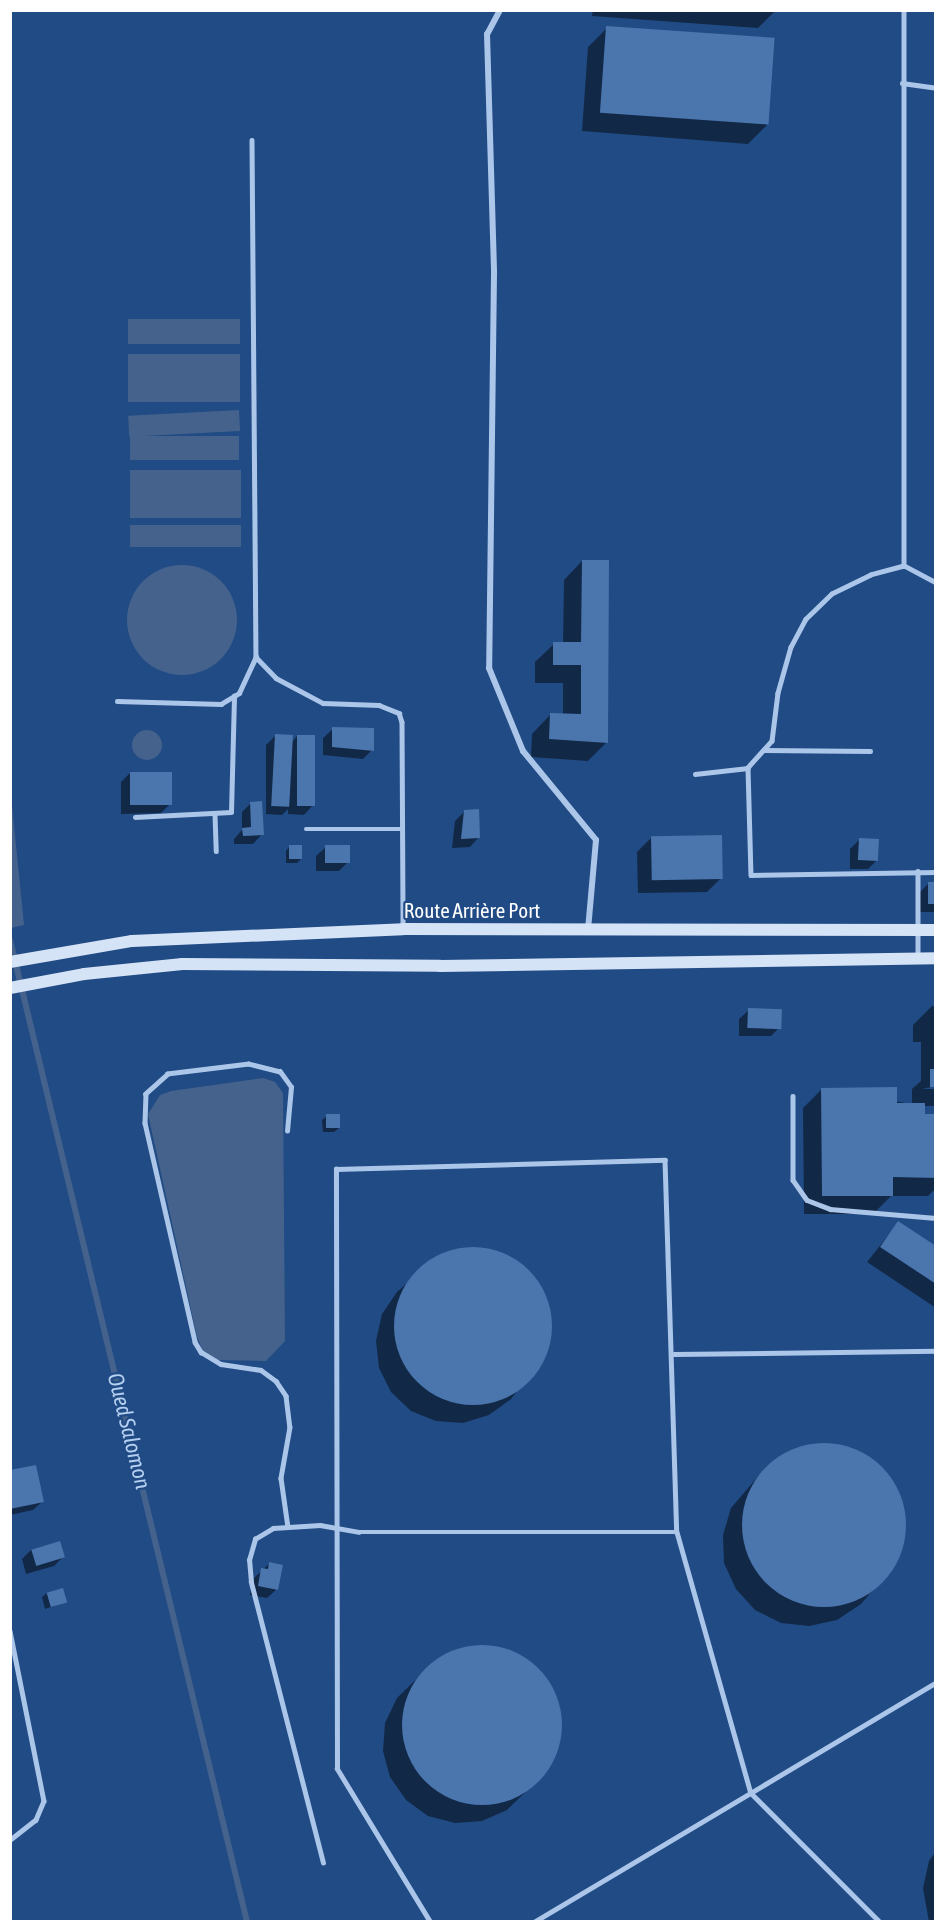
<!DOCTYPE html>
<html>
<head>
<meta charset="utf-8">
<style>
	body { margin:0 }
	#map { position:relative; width:946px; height:1932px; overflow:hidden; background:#214b85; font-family:"Asap Condensed",sans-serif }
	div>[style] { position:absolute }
	.water>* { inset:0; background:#44628c; transform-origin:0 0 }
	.round { border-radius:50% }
	.shadow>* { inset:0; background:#0007 }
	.stream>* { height:6px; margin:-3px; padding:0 3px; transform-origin:3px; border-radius:3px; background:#44628c }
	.building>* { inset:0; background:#4a75ad; transform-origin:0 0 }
	.lane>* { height:4.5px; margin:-2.25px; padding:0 2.25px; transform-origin:2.25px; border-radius:2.25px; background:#abc6e9 }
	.street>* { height:6px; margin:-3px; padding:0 3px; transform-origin:3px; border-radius:3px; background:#abc6e9 }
	.secondary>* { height:12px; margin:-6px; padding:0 6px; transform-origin:6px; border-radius:6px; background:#d5e3f7 }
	span { translate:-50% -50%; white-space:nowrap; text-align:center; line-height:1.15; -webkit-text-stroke:4.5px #214b85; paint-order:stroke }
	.street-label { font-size:21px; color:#fff }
	.water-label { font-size:22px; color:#b6d0f1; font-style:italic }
	.frame { position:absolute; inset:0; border:12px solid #fff; pointer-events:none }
</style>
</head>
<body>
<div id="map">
	<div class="water">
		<i style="left:240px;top:319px;width:25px;height:112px;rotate:90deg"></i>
		<i style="left:128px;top:354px;width:112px;height:48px"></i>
		<i style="left:239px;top:410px;width:21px;height:111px;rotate:87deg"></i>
		<i style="left:239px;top:436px;width:24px;height:109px;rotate:90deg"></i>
		<i style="left:130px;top:470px;width:111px;height:48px"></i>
		<i style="left:241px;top:525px;width:22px;height:111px;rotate:90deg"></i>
		<i class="round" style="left:127px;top:565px;width:110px;height:110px"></i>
		<i class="round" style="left:132px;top:730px;width:30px;height:30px"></i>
		<i style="clip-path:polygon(11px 796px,24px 925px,11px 928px,10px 928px)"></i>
		<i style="clip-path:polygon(263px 1078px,275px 1082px,283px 1093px,285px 1341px,266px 1361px,217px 1360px,203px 1351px,197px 1337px,148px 1114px,160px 1095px,171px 1091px)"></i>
	</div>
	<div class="shadow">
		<i style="clip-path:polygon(593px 10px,776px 10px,758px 28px,592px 16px)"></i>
		<i style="clip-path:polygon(607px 28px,767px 125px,748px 144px,582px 131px,588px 47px)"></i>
		<i style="clip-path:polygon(582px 561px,607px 742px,588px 761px,531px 757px,532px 734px,550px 715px,563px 715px,563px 683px,535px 683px,535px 662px,554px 644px,563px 644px,564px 580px)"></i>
		<i style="clip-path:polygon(333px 729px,372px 750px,363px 759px,323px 755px,323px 738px)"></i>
		<i style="clip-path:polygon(275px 736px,292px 742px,297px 736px,313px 805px,304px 815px,288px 814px,288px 809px,282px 815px,266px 814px,266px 745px)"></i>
		<i style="clip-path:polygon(130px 773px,170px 804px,161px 813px,121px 814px,121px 782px)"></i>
		<i style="clip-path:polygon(251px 803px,262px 834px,253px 844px,234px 844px,234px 839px,242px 830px,242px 812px)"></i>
		<i style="clip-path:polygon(465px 811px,479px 837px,470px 847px,452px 848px,455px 821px)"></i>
		<i style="clip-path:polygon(651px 838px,721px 878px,707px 892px,638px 893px,637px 852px)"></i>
		<i style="clip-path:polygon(859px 840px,877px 860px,868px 869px,850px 869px,850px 849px)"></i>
		<i style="clip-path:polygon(290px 846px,301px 859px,297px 863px,286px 863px,286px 851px)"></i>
		<i style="clip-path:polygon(326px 847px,348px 862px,339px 871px,316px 871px,316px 856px)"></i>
		<i style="clip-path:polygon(928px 884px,936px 884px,936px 912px,919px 912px,919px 893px)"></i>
		<i style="clip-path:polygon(932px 1006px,936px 1007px,936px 1086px,922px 1089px,936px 1089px,936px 1106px,924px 1106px,924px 1115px,936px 1115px,936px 1188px,928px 1196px,891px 1196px,873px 1214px,804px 1214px,803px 1108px,822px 1089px,912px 1104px,912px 1089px,921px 1081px,921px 1042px,913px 1042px,913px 1025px)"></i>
		<i style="clip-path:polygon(749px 1010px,780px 1027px,771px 1036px,739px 1036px,739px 1019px)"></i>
		<i style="clip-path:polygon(327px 1116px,339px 1128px,334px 1132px,323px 1132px,322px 1120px)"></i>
		<i style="clip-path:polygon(898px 1223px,936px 1248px,936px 1308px,867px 1262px)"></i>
		<i style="clip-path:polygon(464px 1248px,491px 1250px,516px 1260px,536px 1279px,548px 1303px,551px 1330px,545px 1356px,511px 1399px,489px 1415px,463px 1423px,436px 1421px,411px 1411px,391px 1392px,379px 1368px,376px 1341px,382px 1314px,397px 1292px,438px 1256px)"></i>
		<i style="clip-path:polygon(819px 1444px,847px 1447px,872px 1460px,892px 1480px,903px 1506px,905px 1535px,897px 1562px,861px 1604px,837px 1620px,809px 1626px,781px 1623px,755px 1610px,736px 1589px,724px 1563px,723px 1535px,731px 1508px,767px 1466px,791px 1450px)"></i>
		<i style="clip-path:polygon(10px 1472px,43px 1501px,33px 1510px,10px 1515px)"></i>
		<i style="clip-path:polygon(31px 1550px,63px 1557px,54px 1566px,26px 1574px,22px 1559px)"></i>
		<i style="clip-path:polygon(269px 1564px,277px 1589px,267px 1598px,250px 1595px,253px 1579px)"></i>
		<i style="clip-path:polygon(47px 1593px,65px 1602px,45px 1609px,42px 1597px)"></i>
		<i style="clip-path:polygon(489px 1646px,515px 1653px,538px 1669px,554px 1692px,561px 1719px,558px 1746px,547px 1771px,507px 1810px,482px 1821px,455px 1823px,428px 1816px,406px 1800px,390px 1777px,383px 1751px,385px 1723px,397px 1698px,436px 1660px,461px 1648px)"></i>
		<i style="clip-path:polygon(936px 1851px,936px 1922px,929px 1922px,923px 1888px,929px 1861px)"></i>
	</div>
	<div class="stream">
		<i style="left:10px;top:940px;width:1010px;rotate:76.43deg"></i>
	</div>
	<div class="building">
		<i style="left:606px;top:26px;width:169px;height:87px;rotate:4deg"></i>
		<i style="clip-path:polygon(582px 560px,609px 560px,608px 743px,549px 739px,550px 713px,581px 714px,581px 665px,553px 665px,553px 642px,581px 642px)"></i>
		<i style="clip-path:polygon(332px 727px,374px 728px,374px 751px,332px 747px)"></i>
		<i style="left:275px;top:734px;width:18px;height:72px;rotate:3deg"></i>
		<i style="left:297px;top:735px;width:18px;height:71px"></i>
		<i style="left:130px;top:772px;width:42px;height:33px"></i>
		<i style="clip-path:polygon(262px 801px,264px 835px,243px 836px,242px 828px,251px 827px,250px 802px)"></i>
		<i style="clip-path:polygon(479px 809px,480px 838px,461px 839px,464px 810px)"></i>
		<i style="left:722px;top:835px;width:44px;height:71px;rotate:89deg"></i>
		<i style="left:859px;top:838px;width:20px;height:22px;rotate:3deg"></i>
		<i style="left:289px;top:845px;width:13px;height:14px"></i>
		<i style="left:325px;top:845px;width:25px;height:18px"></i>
		<i style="left:928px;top:882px;width:8px;height:22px"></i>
		<i style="left:748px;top:1008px;width:34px;height:20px;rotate:2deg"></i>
		<i style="left:930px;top:1069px;width:6px;height:18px"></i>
		<i style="clip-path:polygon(897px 1087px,897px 1103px,925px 1103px,925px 1114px,936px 1114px,936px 1178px,893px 1177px,893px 1196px,822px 1196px,821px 1088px)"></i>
		<i style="left:326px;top:1114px;width:14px;height:14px"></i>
		<i style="clip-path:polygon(898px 1221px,936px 1246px,936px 1284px,880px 1247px)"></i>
		<i class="round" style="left:394px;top:1247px;width:158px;height:158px"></i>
		<i class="round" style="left:742px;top:1443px;width:164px;height:164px"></i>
		<i style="clip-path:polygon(36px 1465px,44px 1502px,10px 1509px,10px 1470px)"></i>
		<i style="left:60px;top:1541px;width:17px;height:30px;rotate:73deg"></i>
		<i style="clip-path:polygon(269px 1562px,283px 1565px,278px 1590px,258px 1586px,261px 1568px,268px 1569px)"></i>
		<i style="left:63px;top:1588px;width:15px;height:17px;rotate:74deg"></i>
		<i class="round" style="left:402px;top:1645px;width:160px;height:160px"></i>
	</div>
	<div class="lane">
		<i style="left:904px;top:10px;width:556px;rotate:90deg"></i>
		<i style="left:902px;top:83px;width:34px;rotate:8deg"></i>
		<i style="left:252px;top:140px;width:517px;rotate:89.56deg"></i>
		<i style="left:256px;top:657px;width:29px;rotate:46deg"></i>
		<i style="left:276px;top:678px;width:53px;rotate:28deg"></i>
		<i style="left:323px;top:703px;width:56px;rotate:2deg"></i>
		<i style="left:379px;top:705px;width:22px;rotate:22deg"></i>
		<i style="left:399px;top:713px;width:9px;rotate:72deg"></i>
		<i style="left:402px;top:722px;width:207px;rotate:89.7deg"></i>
		<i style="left:936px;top:583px;width:36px;rotate:-152deg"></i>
		<i style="left:904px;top:566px;width:34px;rotate:165deg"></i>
		<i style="left:871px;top:575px;width:43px;rotate:154deg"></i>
		<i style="left:832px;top:594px;width:36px;rotate:136deg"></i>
		<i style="left:806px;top:619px;width:32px;rotate:118deg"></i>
		<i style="left:791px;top:647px;width:48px;rotate:105.8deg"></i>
		<i style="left:778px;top:693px;width:48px;rotate:97.1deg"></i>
		<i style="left:772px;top:741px;width:36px;rotate:132deg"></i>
		<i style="left:748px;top:768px;width:107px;rotate:88.4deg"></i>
		<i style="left:751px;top:875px;width:185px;rotate:-0.9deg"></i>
		<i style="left:117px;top:701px;width:104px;rotate:1.7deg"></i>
		<i style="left:221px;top:704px;width:21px;rotate:-31deg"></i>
		<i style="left:239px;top:693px;width:40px;rotate:-65deg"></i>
		<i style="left:764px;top:750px;width:106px;rotate:0.5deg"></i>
		<i style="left:695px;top:774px;width:53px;rotate:-6.5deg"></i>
		<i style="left:215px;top:815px;width:36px;rotate:88deg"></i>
		<i style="left:135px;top:817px;width:96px;rotate:-3deg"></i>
		<i style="left:231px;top:812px;width:116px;rotate:-88.5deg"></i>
		<i style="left:306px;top:829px;width:97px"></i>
		<i style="left:918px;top:871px;width:87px;rotate:90deg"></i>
		<i style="left:793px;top:1096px;width:84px;rotate:90deg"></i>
		<i style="left:793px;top:1180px;width:24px;rotate:55deg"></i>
		<i style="left:807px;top:1200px;width:25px;rotate:21deg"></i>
		<i style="left:830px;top:1209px;width:106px;rotate:4.9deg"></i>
		<i style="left:287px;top:1131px;width:44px;rotate:-84.8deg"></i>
		<i style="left:291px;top:1087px;width:19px;rotate:-126deg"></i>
		<i style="left:280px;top:1072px;width:32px;rotate:-166deg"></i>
		<i style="left:249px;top:1064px;width:82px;rotate:173deg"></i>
		<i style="left:168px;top:1074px;width:30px;rotate:138deg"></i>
		<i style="left:146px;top:1094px;width:29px;rotate:92deg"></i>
		<i style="left:145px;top:1123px;width:225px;rotate:77.1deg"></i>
		<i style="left:195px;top:1342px;width:12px;rotate:59deg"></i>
		<i style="left:201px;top:1352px;width:23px;rotate:31deg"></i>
		<i style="left:221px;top:1364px;width:40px;rotate:8.5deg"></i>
		<i style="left:261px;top:1370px;width:19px;rotate:36deg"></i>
		<i style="left:276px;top:1381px;width:18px;rotate:56deg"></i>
		<i style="left:286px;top:1396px;width:31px;rotate:83deg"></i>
		<i style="left:290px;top:1427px;width:52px;rotate:100deg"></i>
		<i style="left:281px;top:1478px;width:49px;rotate:81.9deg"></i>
		<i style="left:674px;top:1354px;width:262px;rotate:-0.7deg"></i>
		<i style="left:10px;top:1631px;width:173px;rotate:78.7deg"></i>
		<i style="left:44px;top:1801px;width:21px;rotate:113deg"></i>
		<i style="left:36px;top:1820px;width:33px;rotate:142deg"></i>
		<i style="left:323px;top:1863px;width:290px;rotate:-104.4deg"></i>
		<i style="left:251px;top:1582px;width:22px;rotate:-95deg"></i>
		<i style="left:249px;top:1560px;width:22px;rotate:-74deg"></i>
		<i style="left:255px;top:1539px;width:21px;rotate:-31deg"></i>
		<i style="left:273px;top:1528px;width:47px;rotate:-3.7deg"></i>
		<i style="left:320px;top:1525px;width:39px;rotate:10deg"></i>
		<i style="left:358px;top:1532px;width:319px"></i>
		<i style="left:430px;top:1922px;width:179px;rotate:-121.3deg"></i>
		<i style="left:337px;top:1769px;width:600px;rotate:-90.1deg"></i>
		<i style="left:336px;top:1169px;width:329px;rotate:-1.6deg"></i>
		<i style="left:665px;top:1160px;width:372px;rotate:88.2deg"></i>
		<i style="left:677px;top:1532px;width:271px;rotate:74.2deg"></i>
		<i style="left:751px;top:1793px;width:182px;rotate:45deg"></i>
		<i style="left:534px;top:1922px;width:468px;rotate:-30.8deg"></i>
	</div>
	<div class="street">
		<i style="left:500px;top:10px;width:27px;rotate:118deg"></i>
		<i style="left:487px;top:34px;width:239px;rotate:88.3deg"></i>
		<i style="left:494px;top:273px;width:395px;rotate:90.7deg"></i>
		<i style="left:489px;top:668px;width:90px;rotate:67.7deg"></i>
		<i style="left:523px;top:751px;width:115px;rotate:50.6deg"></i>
		<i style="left:596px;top:840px;width:89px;rotate:95.1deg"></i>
	</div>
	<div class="secondary">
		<i style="left:10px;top:962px;width:124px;rotate:-9.8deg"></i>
		<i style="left:132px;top:941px;width:271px;rotate:-2.5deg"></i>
		<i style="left:403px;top:929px;width:533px;rotate:0.11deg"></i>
		<i style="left:10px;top:988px;width:75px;rotate:-10.7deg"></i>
		<i style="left:84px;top:974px;width:99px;rotate:-5.8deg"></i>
		<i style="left:182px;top:964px;width:258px;rotate:0.4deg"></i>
		<i style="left:440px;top:966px;width:496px;rotate:-0.9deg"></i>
	</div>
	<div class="street-label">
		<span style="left:472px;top:910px">Route Arrière Port</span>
	</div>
	<div class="water-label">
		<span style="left:129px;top:1431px;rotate:76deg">Oued Salomon</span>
	</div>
	<div class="frame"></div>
</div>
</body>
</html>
